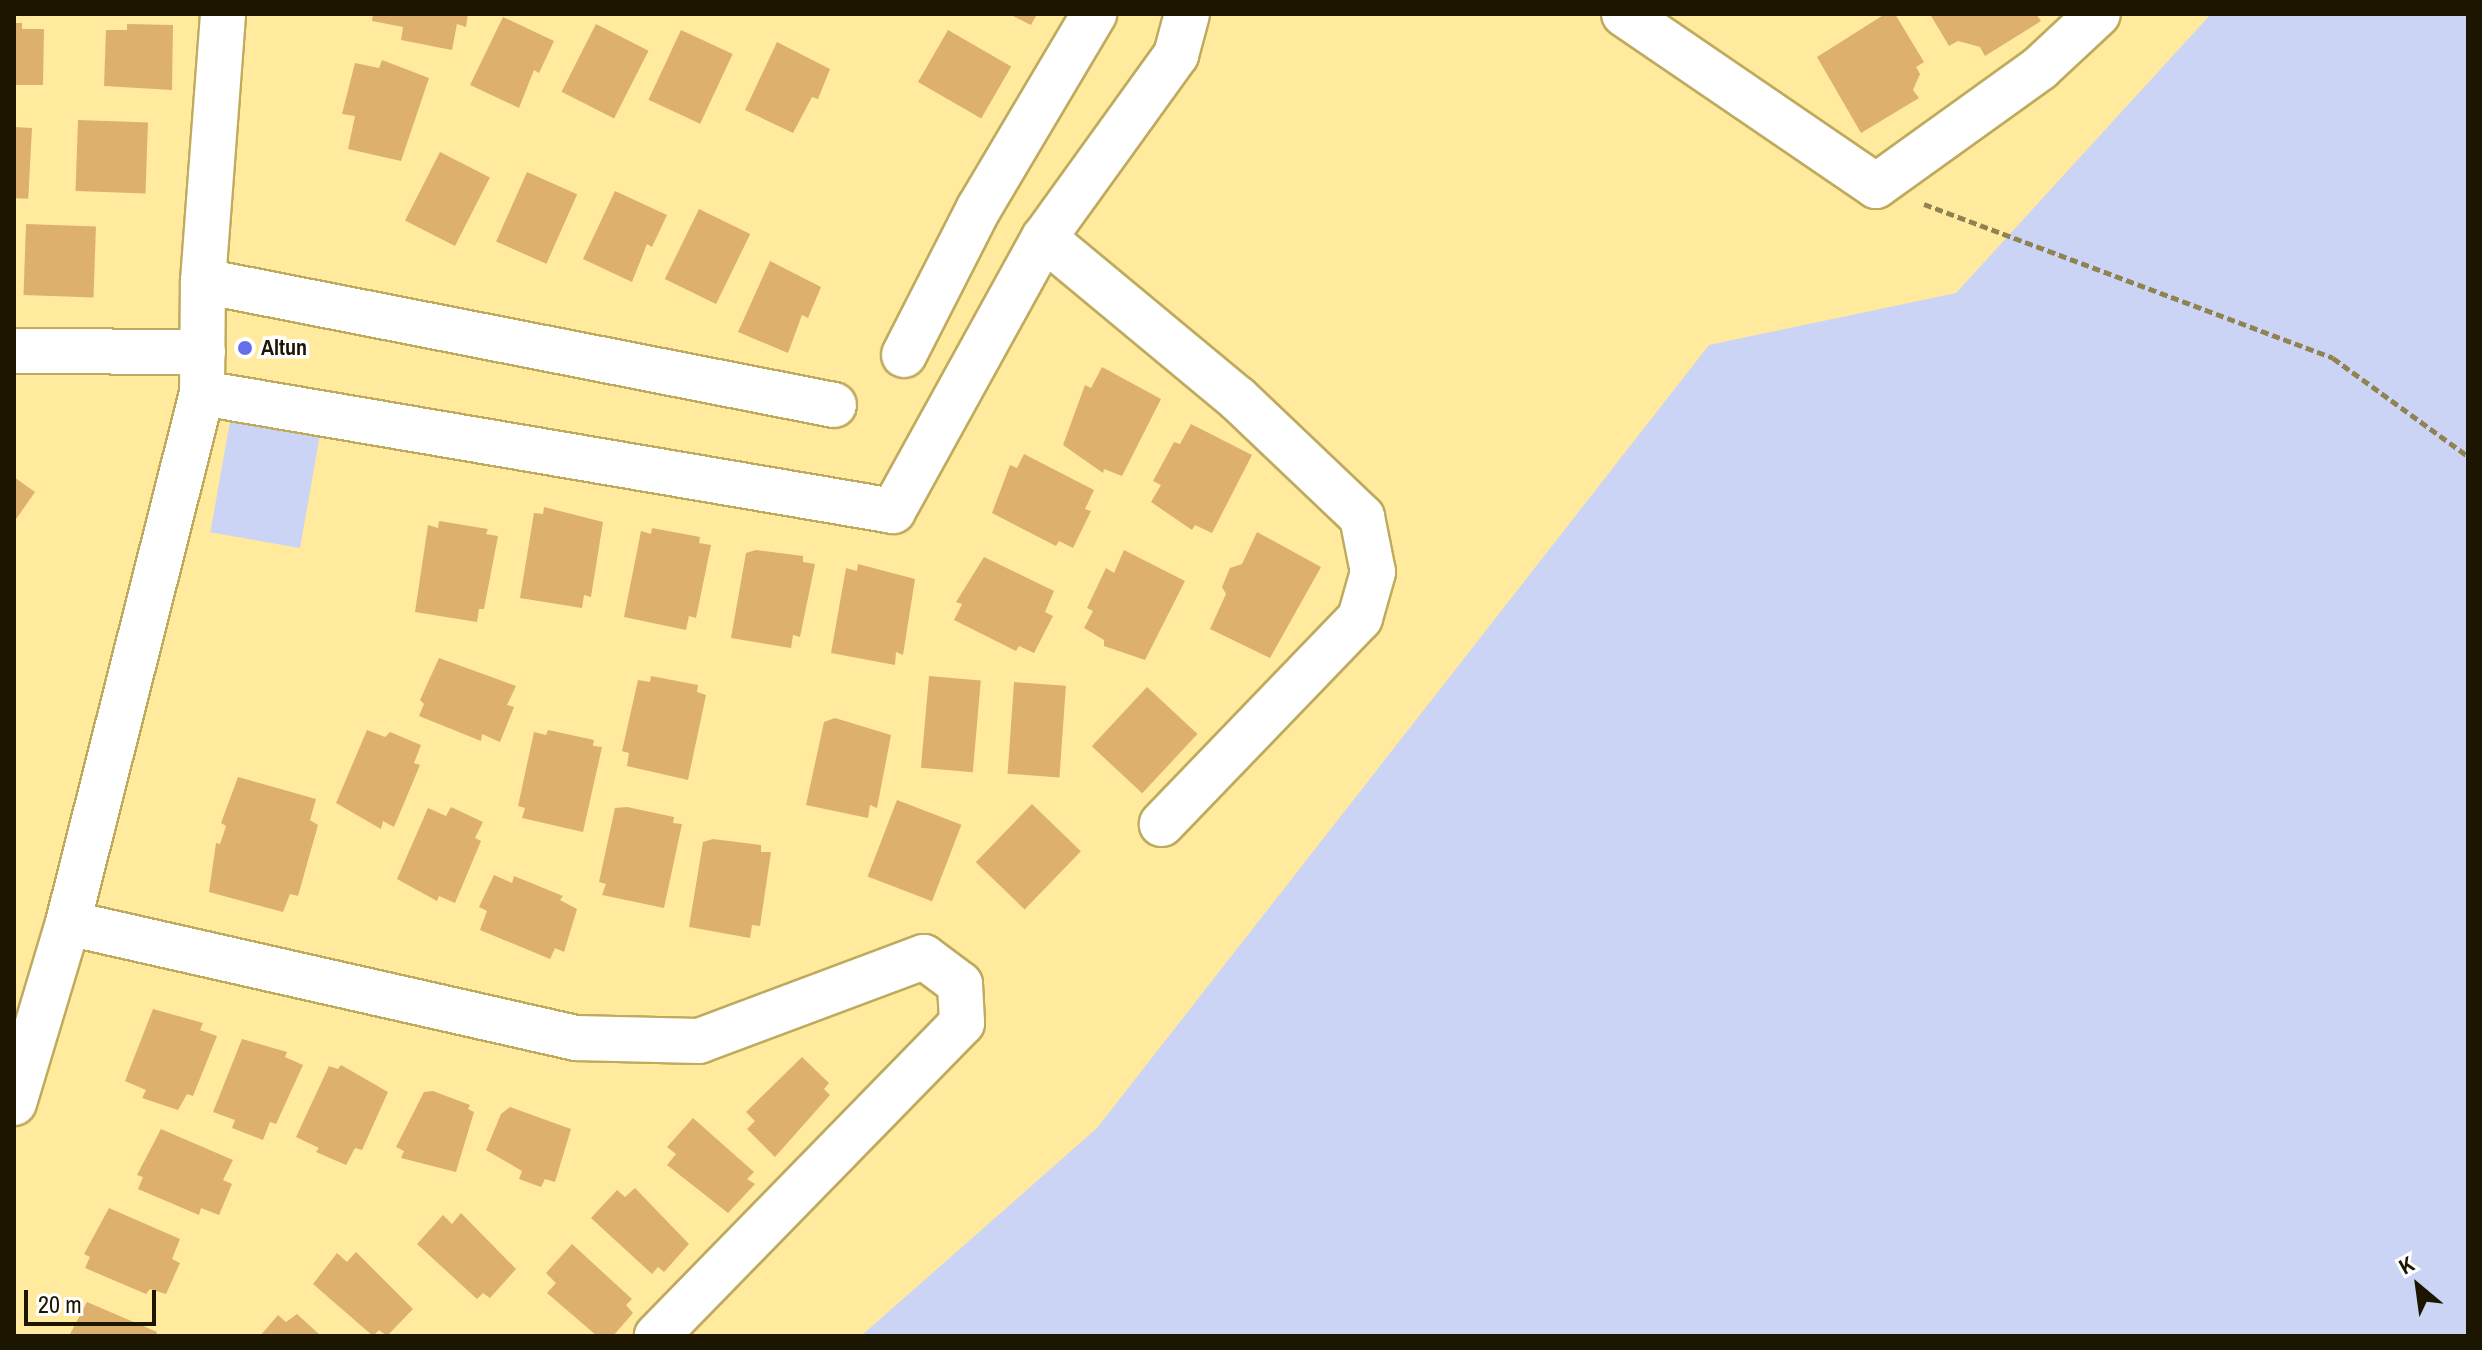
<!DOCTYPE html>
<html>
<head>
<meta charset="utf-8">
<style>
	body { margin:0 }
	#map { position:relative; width:2482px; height:1350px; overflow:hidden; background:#ffea9d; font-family:"Archivo Narrow",sans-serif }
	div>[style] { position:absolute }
	.green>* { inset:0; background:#ccd4f6; transform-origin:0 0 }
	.building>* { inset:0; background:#deb06e; transform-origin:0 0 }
	.path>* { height:5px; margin-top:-2.5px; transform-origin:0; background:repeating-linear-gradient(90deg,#908351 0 8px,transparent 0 12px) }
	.roads { filter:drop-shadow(2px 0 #bfab5e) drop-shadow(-2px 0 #bfab5e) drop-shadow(0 2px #bfab5e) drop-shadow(0 -2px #bfab5e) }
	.minor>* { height:44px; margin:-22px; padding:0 22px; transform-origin:22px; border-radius:22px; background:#fff }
	.dots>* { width:22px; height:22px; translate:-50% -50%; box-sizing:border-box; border:4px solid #fff; border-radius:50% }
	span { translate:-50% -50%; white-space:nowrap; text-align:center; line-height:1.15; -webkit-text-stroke:7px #fff; paint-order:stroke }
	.poi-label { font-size:22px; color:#1c1601; font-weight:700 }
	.left { translate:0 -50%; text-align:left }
	.frame { position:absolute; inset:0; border:16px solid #1c1601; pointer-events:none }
	.north { position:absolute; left:2378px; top:1246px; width:80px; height:80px; -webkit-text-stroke:6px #fff; paint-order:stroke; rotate:331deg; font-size:22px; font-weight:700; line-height:32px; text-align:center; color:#1c1601 }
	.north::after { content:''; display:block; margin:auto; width:28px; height:36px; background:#1c1601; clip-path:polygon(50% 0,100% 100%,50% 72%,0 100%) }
	.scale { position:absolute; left:24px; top:1290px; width:132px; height:36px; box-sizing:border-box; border:4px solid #1c1601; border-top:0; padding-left:10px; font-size:24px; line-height:28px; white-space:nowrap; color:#1c1601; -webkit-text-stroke:6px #fff; paint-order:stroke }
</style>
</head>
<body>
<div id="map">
	<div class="green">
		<i style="clip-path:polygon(2211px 14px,2468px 14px,2468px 1336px,861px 1336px,1097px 1128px,1709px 345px,1956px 293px)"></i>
		<i style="left:230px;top:421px;width:91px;height:113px;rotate:10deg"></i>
	</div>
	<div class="building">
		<i style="clip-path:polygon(373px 14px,468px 14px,466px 27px,457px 24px,452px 50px,401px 40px,403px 27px,372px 21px)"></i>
		<i style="clip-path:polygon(1009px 14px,1037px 14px,1031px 25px)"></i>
		<i style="clip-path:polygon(1885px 14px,1895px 14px,1924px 62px,1916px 67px,1920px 74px,1913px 90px,1919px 98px,1861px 133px,1817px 57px)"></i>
		<i style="clip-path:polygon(1930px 14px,2036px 14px,2041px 21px,1985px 56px,1980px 47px,1958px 41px,1949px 46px)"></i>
		<i style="clip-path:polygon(503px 17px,554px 41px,539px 73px,534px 70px,519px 108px,470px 85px)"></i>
		<i style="clip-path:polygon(14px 23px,22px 23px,22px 29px,44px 29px,43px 85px,14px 85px)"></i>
		<i style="clip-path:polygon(127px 24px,173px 25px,172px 90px,104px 86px,106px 30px,127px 30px)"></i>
		<i style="left:596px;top:24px;width:59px;height:76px;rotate:27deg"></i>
		<i style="left:681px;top:30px;width:57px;height:77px;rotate:25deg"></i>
		<i style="left:948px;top:30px;width:73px;height:60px;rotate:30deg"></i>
		<i style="clip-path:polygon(777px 42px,830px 69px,818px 99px,812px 97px,793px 133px,745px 110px)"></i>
		<i style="clip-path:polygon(382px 60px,429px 78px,401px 161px,348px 149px,355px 116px,342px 114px,355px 63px,379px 68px)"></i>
		<i style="left:78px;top:120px;width:70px;height:71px;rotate:2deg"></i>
		<i style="left:14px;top:127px;width:18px;height:71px;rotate:3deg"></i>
		<i style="left:440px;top:152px;width:56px;height:77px;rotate:27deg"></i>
		<i style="left:527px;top:172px;width:55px;height:76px;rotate:24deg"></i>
		<i style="clip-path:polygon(615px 191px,667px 215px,652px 247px,647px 244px,632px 282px,583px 259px)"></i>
		<i style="left:699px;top:209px;width:57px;height:78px;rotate:26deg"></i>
		<i style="left:26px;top:224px;width:70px;height:71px;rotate:2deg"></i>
		<i style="clip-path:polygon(770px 261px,821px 287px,808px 318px,802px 315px,788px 353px,738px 332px)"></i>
		<i style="clip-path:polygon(1102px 367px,1161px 399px,1122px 476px,1104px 469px,1103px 473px,1063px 445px,1085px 385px,1091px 388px)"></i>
		<i style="clip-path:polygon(1191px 424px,1252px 455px,1212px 533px,1195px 525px,1192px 530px,1151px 502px,1161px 485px,1153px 481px,1174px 442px,1180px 444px)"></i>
		<i style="clip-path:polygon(1024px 454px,1094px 490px,1085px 509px,1091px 511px,1073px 548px,1059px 541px,1056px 546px,992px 513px,1010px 465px,1017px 468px)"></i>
		<i style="clip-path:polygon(14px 477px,35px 492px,14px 522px)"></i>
		<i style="clip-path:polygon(544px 507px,603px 522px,591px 597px,584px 595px,582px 608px,520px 598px,534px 513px,543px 514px)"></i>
		<i style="clip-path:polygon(439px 521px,488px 529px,486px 534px,498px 536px,484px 609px,479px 609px,477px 622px,415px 612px,428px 525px,438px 528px)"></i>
		<i style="clip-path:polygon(652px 528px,700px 537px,699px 543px,711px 545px,696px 618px,689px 616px,686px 630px,624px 617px,641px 531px,651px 534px)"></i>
		<i style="clip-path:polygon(1257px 532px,1321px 567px,1270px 658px,1210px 629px,1226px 594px,1222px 587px,1230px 568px,1242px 564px)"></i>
		<i style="clip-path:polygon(756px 550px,803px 556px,803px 562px,815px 564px,800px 637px,793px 635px,791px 648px,731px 638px,746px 553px)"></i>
		<i style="clip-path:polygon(1124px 550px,1185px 581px,1145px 660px,1104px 646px,1104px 640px,1084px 628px,1093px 611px,1087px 608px,1106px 568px,1114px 573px)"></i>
		<i style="clip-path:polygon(984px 557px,1054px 591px,1045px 612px,1053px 616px,1034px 653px,1019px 646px,1016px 651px,954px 620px,962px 604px,956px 602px)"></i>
		<i style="clip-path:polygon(858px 564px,915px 579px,903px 655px,896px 652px,895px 665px,831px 653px,846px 568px,857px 571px)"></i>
		<i style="clip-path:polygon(439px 658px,516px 686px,507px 705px,514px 707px,500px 742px,482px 734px,481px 741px,419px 716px,424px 704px,420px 700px)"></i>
		<i style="clip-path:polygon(651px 676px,698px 685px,697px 692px,706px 695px,688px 780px,627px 766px,629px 753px,622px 751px,638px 680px,650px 682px)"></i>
		<i style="left:929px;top:676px;width:52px;height:92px;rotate:5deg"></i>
		<i style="left:1014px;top:682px;width:52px;height:92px;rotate:4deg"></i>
		<i style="left:1147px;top:687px;width:69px;height:81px;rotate:43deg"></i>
		<i style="clip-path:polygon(835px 718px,891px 735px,877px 808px,870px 805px,868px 818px,806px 805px,824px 722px)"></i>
		<i style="clip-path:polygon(367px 730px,385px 737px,390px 732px,421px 745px,414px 763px,420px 765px,394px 827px,383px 821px,381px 829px,336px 803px)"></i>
		<i style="clip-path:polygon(548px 730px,594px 740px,593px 746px,602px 747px,583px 832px,522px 818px,525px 808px,518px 806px,534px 732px,546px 735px)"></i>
		<i style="clip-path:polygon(238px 777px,316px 799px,310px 820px,318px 825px,298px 896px,290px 894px,283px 912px,209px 892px,216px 843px,220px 844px,226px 826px,221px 823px)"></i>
		<i style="left:897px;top:800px;width:69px;height:82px;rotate:21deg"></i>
		<i style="left:1032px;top:804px;width:68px;height:81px;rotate:44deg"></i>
		<i style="clip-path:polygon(451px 807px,483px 822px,475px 838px,481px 841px,455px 903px,439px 896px,437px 901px,397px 879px,428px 808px,446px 816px)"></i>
		<i style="clip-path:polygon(627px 807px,674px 817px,673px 823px,682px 824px,664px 908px,602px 895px,606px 884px,599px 882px,615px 808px)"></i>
		<i style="clip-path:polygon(713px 839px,761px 845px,761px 852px,771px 852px,760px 926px,752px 925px,750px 938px,689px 927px,703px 842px)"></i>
		<i style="clip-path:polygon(494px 875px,512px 883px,514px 876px,563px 896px,560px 900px,577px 909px,564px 952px,555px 948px,550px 959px,480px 930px,487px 911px,479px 907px)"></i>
		<i style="clip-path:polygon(153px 1009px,203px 1023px,200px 1030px,217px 1036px,193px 1096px,187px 1094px,178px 1110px,142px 1098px,146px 1090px,125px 1081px)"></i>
		<i style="clip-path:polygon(242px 1039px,287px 1052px,285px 1057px,303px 1065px,276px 1124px,270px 1122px,263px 1140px,232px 1128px,235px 1120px,213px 1112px)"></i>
		<i style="clip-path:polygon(802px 1057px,829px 1083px,824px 1089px,830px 1095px,775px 1157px,747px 1129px,755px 1121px,746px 1112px)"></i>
		<i style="clip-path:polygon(341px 1065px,388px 1092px,362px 1150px,355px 1148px,346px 1165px,316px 1152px,319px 1148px,296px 1137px,329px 1066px,338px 1069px)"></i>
		<i style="clip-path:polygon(433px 1091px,470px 1105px,468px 1109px,474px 1112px,456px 1172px,401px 1158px,404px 1151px,396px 1147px,424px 1092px)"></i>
		<i style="clip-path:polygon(510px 1107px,571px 1129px,555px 1182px,545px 1179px,541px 1187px,519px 1179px,522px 1171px,486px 1150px,501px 1114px)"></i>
		<i style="clip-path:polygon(693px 1118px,754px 1172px,747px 1179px,755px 1184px,728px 1213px,667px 1165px,676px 1154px,667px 1147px)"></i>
		<i style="clip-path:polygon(161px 1129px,233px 1160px,223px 1180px,232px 1184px,219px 1215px,201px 1208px,199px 1215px,138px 1189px,143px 1177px,137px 1175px)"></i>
		<i style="clip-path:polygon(635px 1188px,689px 1244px,664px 1272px,658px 1267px,652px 1274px,591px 1218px,617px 1190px,625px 1197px)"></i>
		<i style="clip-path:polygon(109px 1208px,180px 1239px,172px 1259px,180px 1263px,166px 1294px,150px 1289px,146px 1294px,85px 1268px,90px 1257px,84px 1254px)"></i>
		<i style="clip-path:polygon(461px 1213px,516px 1269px,490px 1298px,483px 1293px,477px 1299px,417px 1244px,443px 1215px,452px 1224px)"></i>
		<i style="clip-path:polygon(572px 1244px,632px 1299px,626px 1305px,633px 1313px,613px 1336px,597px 1336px,547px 1293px,556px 1283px,546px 1273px)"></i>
		<i style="clip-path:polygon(356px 1252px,413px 1309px,387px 1336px,379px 1330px,373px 1336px,313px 1284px,337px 1253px,347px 1262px)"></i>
		<i style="clip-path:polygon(87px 1302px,157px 1332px,156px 1336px,69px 1336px)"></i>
		<i style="clip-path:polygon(297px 1314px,321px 1336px,260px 1336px,278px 1315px,286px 1322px)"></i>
	</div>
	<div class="path">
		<i style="left:1924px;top:204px;width:437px;rotate:20.6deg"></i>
		<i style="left:2333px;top:358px;width:167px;rotate:36deg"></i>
	</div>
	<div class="roads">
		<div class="minor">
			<i style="left:1624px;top:14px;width:305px;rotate:34.3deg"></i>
			<i style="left:1876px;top:186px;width:202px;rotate:-35.7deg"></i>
			<i style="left:2040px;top:68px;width:79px;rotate:-43deg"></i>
			<i style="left:1044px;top:238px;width:251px;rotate:39.7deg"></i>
			<i style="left:1237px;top:398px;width:173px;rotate:43.6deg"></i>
			<i style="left:1362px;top:517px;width:56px;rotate:78.7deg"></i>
			<i style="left:1373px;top:572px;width:48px;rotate:105.8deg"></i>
			<i style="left:1360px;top:618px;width:286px;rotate:133.9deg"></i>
			<i style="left:203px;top:281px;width:643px;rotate:11.12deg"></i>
			<i style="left:14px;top:351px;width:189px;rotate:0.3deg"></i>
			<i style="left:904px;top:355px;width:165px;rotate:-63deg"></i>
			<i style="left:979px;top:208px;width:226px;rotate:-59.3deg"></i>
			<i style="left:202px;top:393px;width:701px;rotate:9.69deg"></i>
			<i style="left:893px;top:511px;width:312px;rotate:-61.1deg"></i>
			<i style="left:1044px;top:238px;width:226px;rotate:-54.2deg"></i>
			<i style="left:1176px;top:55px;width:42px;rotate:-75deg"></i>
			<i style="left:68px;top:923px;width:521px;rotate:12.76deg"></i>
			<i style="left:576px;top:1038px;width:123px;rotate:1.4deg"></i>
			<i style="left:699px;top:1041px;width:240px;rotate:-20.5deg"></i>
			<i style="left:924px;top:957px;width:45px;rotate:36.9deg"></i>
			<i style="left:960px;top:984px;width:39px;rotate:87deg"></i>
			<i style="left:962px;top:1023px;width:437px;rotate:134.3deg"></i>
			<i style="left:14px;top:1103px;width:188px;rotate:-73.3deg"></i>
			<i style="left:68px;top:923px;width:547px;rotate:-75.81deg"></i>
			<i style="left:202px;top:393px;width:112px;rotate:-89.5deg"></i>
			<i style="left:203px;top:281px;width:268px;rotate:-85.7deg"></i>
		</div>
	</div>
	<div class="dots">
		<i style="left:245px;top:348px;background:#6470e9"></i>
	</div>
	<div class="poi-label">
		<span class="left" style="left:261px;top:348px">Altun</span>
	</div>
	<div class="frame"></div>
	<div class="north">K</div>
	<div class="scale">20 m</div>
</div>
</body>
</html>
